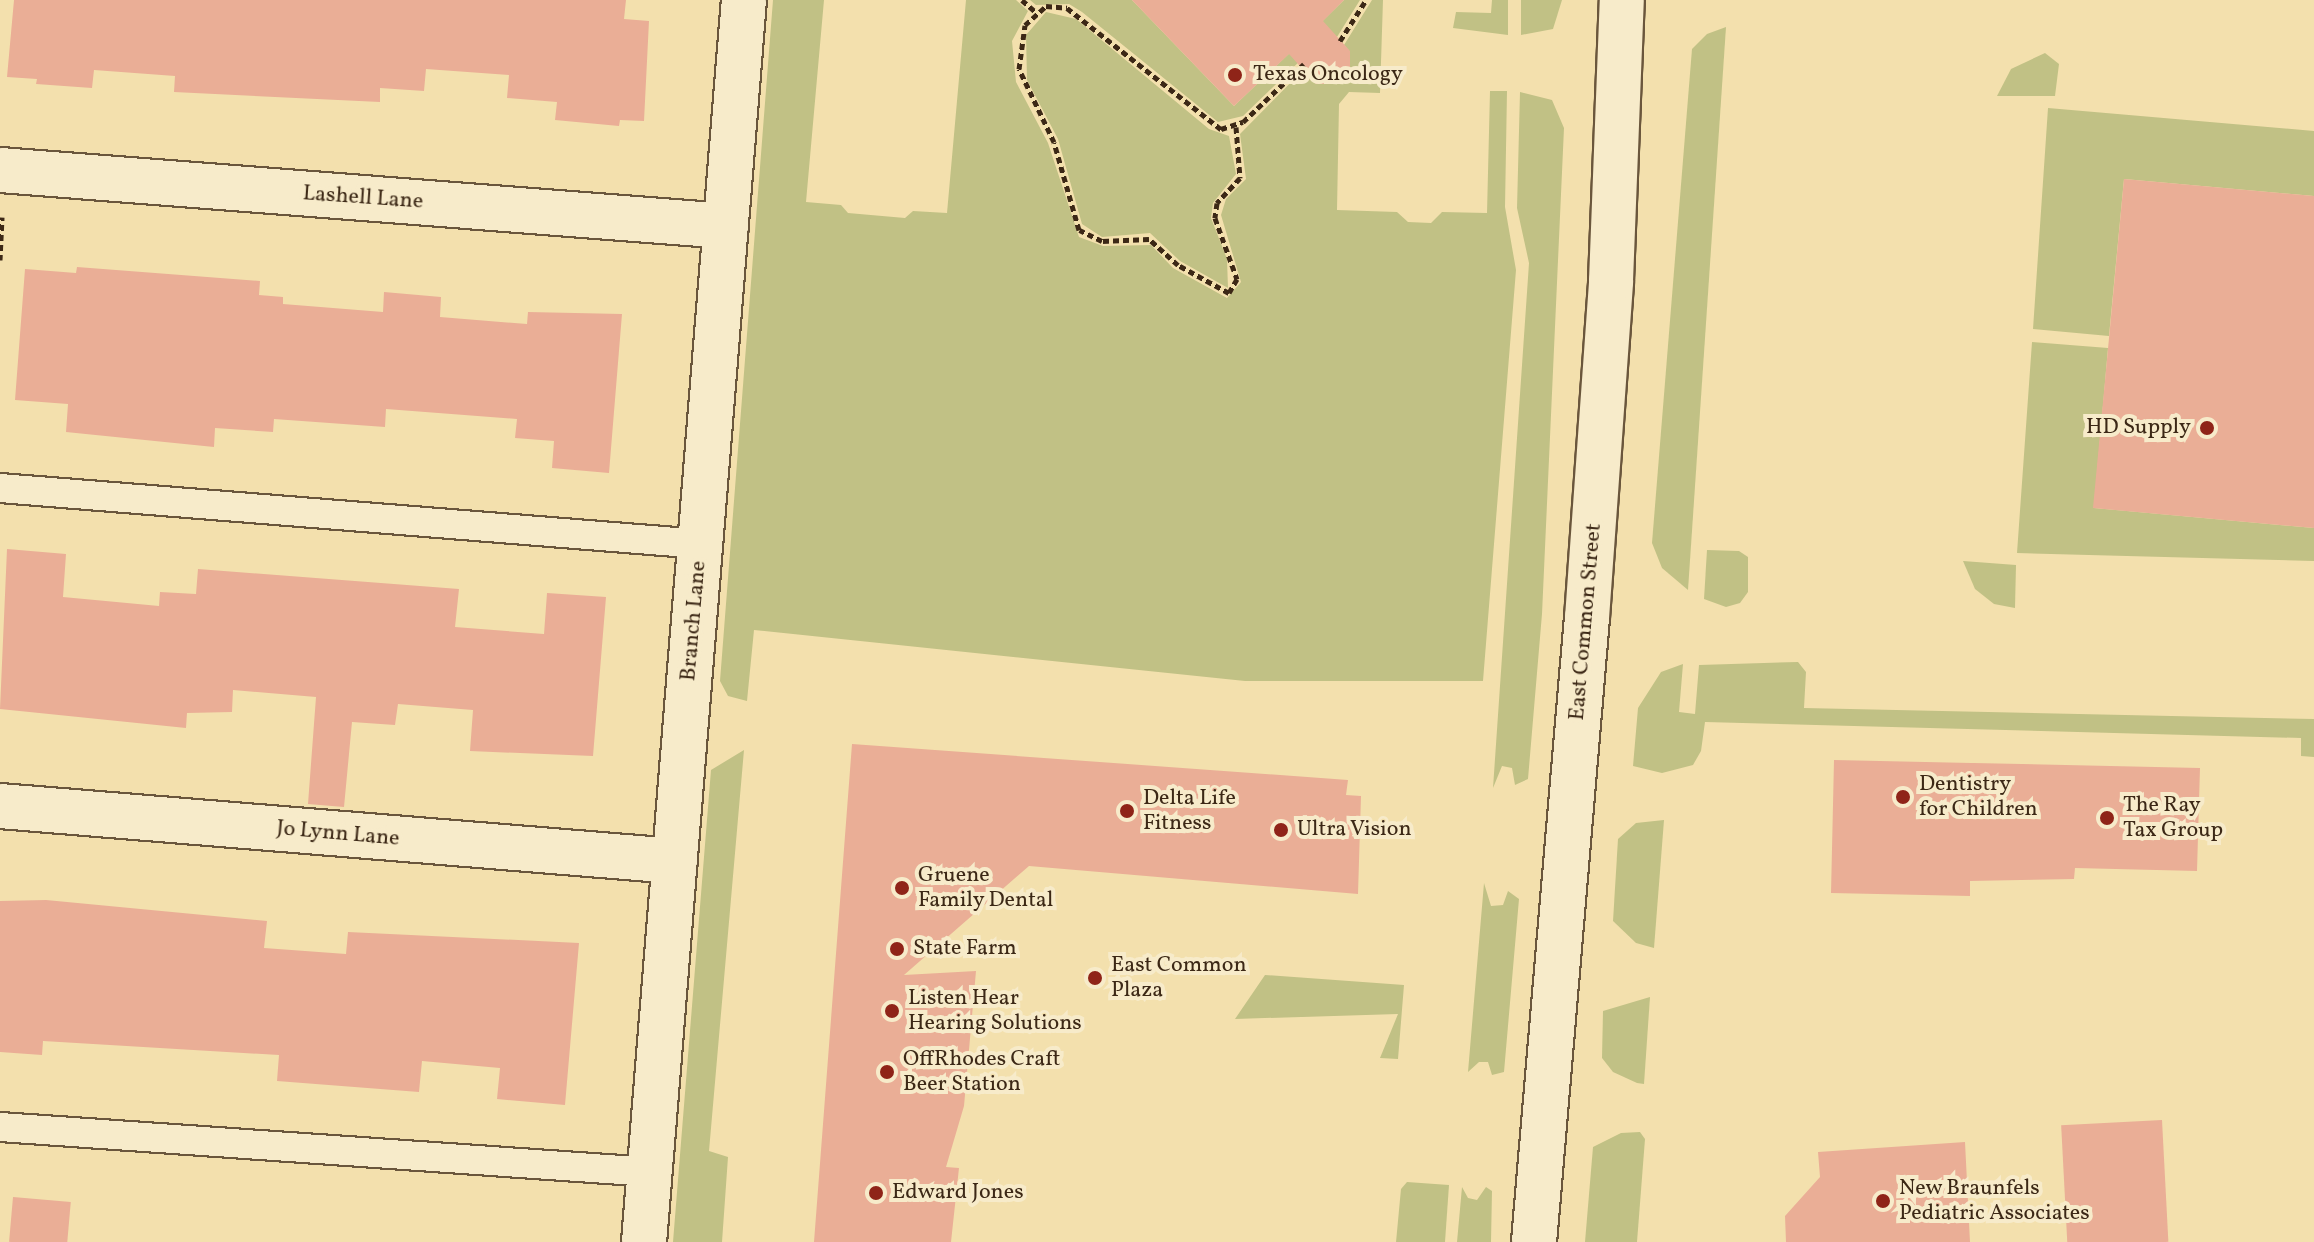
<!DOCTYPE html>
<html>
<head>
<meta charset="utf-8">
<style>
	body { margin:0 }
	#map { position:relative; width:2314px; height:1242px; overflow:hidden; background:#f3e0ad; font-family:Vollkorn,serif }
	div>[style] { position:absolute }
	.green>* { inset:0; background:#c1c185 }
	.building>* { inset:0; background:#eaae96; transform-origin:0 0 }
	.path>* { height:5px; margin-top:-2.5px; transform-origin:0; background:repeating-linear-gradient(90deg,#3c2816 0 6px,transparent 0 10px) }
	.roads { filter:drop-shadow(2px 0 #6a563c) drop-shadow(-2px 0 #6a563c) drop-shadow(0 2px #6a563c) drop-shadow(0 -2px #6a563c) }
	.lane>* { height:28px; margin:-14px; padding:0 14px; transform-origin:14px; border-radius:14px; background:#f7ebca }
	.street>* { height:44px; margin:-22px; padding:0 22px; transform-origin:22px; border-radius:22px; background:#f7ebca }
	.secondary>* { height:44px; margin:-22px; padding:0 22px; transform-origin:22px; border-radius:22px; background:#f7ebca }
	.dots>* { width:22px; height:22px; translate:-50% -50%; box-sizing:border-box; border:4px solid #f7ebca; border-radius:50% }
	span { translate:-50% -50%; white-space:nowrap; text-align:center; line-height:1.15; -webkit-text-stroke:8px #f7ebca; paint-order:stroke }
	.poi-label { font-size:22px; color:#3c2816 }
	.left { translate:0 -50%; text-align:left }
	.right { translate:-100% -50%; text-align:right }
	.street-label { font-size:22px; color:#3c2816 }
</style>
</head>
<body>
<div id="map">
	<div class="green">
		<i style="clip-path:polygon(773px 0,824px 0,806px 202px,841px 205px,848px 213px,905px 218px,913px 211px,947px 213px,966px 0,1016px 0,1028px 11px,1012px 41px,1016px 82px,1048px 143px,1079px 237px,1103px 246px,1151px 245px,1173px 268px,1227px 298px,1241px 282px,1221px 215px,1226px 199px,1246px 179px,1240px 134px,1303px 70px,1350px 70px,1350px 52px,1344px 45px,1372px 0,1383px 0,1380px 93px,1349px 92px,1339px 104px,1337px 210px,1397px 212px,1408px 222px,1431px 223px,1442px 212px,1487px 213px,1490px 91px,1507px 91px,1505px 207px,1516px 270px,1483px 681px,1245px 681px,754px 630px,747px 701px,728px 696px,720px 681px)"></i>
		<i style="clip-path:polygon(1030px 0,1132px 0,1234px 106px,1298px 45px,1304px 57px,1243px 116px,1218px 122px,1082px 12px,1069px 4px,1036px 5px)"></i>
		<i style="clip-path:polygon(1344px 0,1360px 0,1337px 37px,1312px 31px)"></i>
		<i style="clip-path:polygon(1492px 0,1508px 0,1508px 35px,1453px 28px,1456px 12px,1491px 13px)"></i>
		<i style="clip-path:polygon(1521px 0,1562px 0,1553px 29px,1521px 35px)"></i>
		<i style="clip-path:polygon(1046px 12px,1076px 19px,1209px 129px,1229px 136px,1236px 174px,1213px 203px,1211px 218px,1227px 259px,1228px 288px,1180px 261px,1150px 233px,1102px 237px,1082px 224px,1058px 139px,1027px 80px,1026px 35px)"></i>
		<i style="clip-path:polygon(1726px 27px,1688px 590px,1662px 568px,1652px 543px,1692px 49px,1707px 34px)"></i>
		<i style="clip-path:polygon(2045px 53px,2059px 64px,2055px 96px,1997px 96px,2011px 69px)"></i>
		<i style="clip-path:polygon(1520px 92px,1552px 100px,1564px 128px,1542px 614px,1528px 779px,1515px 785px,1512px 768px,1502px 766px,1493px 788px,1529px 263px,1517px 208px)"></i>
		<i style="clip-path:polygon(2048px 108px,2314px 131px,2314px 196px,2124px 179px,2109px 336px,2033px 329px)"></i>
		<i style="clip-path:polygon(2032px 342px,2108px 348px,2094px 508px,2314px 528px,2314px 561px,2017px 553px)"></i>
		<i style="clip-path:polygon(1707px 550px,1739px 551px,1748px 557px,1748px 592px,1740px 603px,1726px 607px,1704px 599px)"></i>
		<i style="clip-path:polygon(1963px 561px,2016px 565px,2015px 608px,1994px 604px,1975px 589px)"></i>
		<i style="clip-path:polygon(1798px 662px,1806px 672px,1804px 708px,2314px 719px,2314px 757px,2301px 756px,2301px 738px,1705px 722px,1701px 751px,1693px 765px,1662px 773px,1633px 766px,1638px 708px,1661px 672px,1683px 664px,1679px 712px,1695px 714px,1699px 665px)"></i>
		<i style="clip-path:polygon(744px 750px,709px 1151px,728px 1157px,722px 1242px,673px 1242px,711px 770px)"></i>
		<i style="clip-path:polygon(1664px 820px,1654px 948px,1636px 943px,1613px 921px,1618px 839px,1636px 823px)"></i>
		<i style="clip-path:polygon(1484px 883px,1491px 906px,1503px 905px,1508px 891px,1519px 899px,1504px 1072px,1492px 1075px,1488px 1062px,1479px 1062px,1468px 1072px)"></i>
		<i style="clip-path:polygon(1265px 975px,1404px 985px,1398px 1059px,1380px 1058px,1398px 1014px,1235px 1019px)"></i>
		<i style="clip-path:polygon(1650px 997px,1644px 1084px,1637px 1083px,1613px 1072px,1602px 1058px,1603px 1011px)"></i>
		<i style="clip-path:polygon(1640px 1132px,1645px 1139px,1637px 1242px,1585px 1242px,1593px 1147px,1621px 1133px)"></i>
		<i style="clip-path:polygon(1407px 1182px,1449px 1185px,1445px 1242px,1396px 1242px,1401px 1189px)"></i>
		<i style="clip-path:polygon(1462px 1187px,1468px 1198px,1477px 1200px,1486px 1187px,1492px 1191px,1491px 1242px,1457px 1242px)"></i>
	</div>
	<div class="building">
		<i style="clip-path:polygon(14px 0,626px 0,624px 19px,649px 21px,644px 121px,620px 120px,619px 126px,555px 120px,557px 102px,507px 98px,509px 75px,426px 69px,424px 91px,380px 88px,380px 102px,174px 92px,175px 76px,94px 70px,92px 88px,36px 84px,37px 79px,7px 77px)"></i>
		<i style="clip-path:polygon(1132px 0,1344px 0,1323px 21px,1350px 51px,1350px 70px,1336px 84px,1316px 84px,1289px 54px,1234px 106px)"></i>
		<i style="clip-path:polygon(2124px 179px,2314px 196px,2314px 528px,2093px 508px)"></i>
		<i style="clip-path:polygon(77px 267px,260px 281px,259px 295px,283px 297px,283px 304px,383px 312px,384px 292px,441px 297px,440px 317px,527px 324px,528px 312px,622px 314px,609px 473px,552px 468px,554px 441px,515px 438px,517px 419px,386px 409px,385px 427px,274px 419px,273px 432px,215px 428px,214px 447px,66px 432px,68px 404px,15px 400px,25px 269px,76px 273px)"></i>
		<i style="clip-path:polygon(7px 549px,66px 554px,63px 597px,159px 606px,160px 592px,196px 594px,198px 569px,459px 589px,455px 627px,544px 634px,547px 593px,606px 597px,593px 756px,470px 751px,473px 710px,398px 704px,395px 725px,352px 722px,344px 807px,308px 804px,316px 697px,233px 690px,232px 712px,187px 713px,186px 728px,0 709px)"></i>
		<i style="clip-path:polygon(852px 744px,1348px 780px,1346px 795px,1361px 796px,1358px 894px,1029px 866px,904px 975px,976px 971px,964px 1106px,946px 1167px,959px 1168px,951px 1242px,814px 1242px)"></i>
		<i style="clip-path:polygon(1834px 760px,2200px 768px,2197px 871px,2075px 868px,2074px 879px,1970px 881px,1970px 896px,1831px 893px)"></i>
		<i style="clip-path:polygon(46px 900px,267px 921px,264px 948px,346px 954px,348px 932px,579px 943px,565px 1105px,497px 1099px,500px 1068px,422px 1061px,419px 1092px,277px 1081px,279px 1055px,43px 1041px,42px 1055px,0 1052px,0 901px)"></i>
		<i style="left:2162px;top:1120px;width:122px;height:101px;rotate:87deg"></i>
		<i style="clip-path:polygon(1965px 1142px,1970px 1242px,1786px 1242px,1785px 1216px,1820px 1177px,1818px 1152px)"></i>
		<i style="left:13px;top:1197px;width:58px;height:45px;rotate:5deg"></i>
	</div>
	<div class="path">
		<i style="left:1022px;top:0;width:18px;rotate:41deg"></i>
		<i style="left:1340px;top:41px;width:49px;rotate:-57.6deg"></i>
		<i style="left:1236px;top:127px;width:51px;rotate:85.5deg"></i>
		<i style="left:1240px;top:178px;width:34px;rotate:133deg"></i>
		<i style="left:1217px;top:203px;width:15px;rotate:98deg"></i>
		<i style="left:1215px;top:218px;width:65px;rotate:70.2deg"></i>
		<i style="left:1237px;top:279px;width:16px;rotate:120deg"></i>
		<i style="left:1229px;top:293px;width:58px;rotate:-151.2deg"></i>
		<i style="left:1178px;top:265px;width:39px;rotate:-138deg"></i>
		<i style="left:1149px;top:239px;width:47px;rotate:177.6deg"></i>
		<i style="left:1102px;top:241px;width:25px;rotate:-154deg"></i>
		<i style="left:1079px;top:230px;width:91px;rotate:-105.9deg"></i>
		<i style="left:1054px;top:142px;width:81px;rotate:-115.6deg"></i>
		<i style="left:1019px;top:69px;width:44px;rotate:-82.2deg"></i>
		<i style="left:1025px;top:25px;width:28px;rotate:-42deg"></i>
		<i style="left:1046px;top:6px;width:21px;rotate:5deg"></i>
		<i style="left:1067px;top:8px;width:196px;rotate:38.2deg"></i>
		<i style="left:1221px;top:129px;width:23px;rotate:-18deg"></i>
		<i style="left:1243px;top:122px;width:84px;rotate:-43.6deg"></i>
		<i style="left:0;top:260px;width:43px;rotate:-87.3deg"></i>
	</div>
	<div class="roads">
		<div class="lane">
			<i style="left:0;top:488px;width:702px;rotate:4.57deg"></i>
			<i style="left:0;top:1127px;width:652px;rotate:3.96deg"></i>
		</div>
		<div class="street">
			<i style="left:0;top:170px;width:728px;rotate:4.41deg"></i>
			<i style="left:0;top:806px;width:677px;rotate:4.66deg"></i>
			<i style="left:644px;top:1242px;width:1246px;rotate:-85.4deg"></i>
		</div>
		<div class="secondary">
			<i style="left:1534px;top:1242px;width:626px;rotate:-85.15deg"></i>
			<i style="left:1587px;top:618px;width:338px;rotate:-85.9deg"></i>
			<i style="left:1611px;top:281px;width:281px;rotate:-87.8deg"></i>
		</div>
	</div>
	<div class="dots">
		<i style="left:1235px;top:75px;background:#8f2418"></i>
		<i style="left:2207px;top:428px;background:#8f2418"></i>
		<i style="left:1903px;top:797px;background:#8f2418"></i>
		<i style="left:1127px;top:811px;background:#8f2418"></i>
		<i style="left:2107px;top:818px;background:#8f2418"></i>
		<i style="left:1281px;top:830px;background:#8f2418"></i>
		<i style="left:902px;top:888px;background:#8f2418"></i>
		<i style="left:897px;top:949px;background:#8f2418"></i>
		<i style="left:1095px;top:978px;background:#8f2418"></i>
		<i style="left:892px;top:1011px;background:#8f2418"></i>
		<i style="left:887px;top:1072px;background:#8f2418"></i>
		<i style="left:876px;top:1193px;background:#8f2418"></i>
		<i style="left:1883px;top:1201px;background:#8f2418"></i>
	</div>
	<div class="poi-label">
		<span class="left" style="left:1253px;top:75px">Texas Oncology</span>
		<span class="right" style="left:2191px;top:428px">HD Supply</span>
		<span class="left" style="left:1919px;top:797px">Dentistry<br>for Children</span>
		<span class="left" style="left:1143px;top:811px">Delta Life<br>Fitness</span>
		<span class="left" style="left:2123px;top:818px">The Ray<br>Tax Group</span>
		<span class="left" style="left:1297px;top:830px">Ultra Vision</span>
		<span class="left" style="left:918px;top:888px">Gruene<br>Family Dental</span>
		<span class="left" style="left:913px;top:949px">State Farm</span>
		<span class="left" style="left:1111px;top:978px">East Common<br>Plaza</span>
		<span class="left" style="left:908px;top:1011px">Listen Hear<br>Hearing Solutions</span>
		<span class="left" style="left:903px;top:1072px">OffRhodes Craft<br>Beer Station</span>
		<span class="left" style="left:1899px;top:1201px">New Braunfels<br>Pediatric Associates</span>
		<span class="left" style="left:892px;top:1193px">Edward Jones</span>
	</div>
	<div class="street-label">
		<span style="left:363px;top:198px;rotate:4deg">Lashell Lane</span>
		<span style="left:694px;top:621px;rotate:-85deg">Branch Lane</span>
		<span style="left:1586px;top:622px;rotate:-85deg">East Common Street</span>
		<span style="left:338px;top:834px;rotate:5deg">Jo Lynn Lane</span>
	</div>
</div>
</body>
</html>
